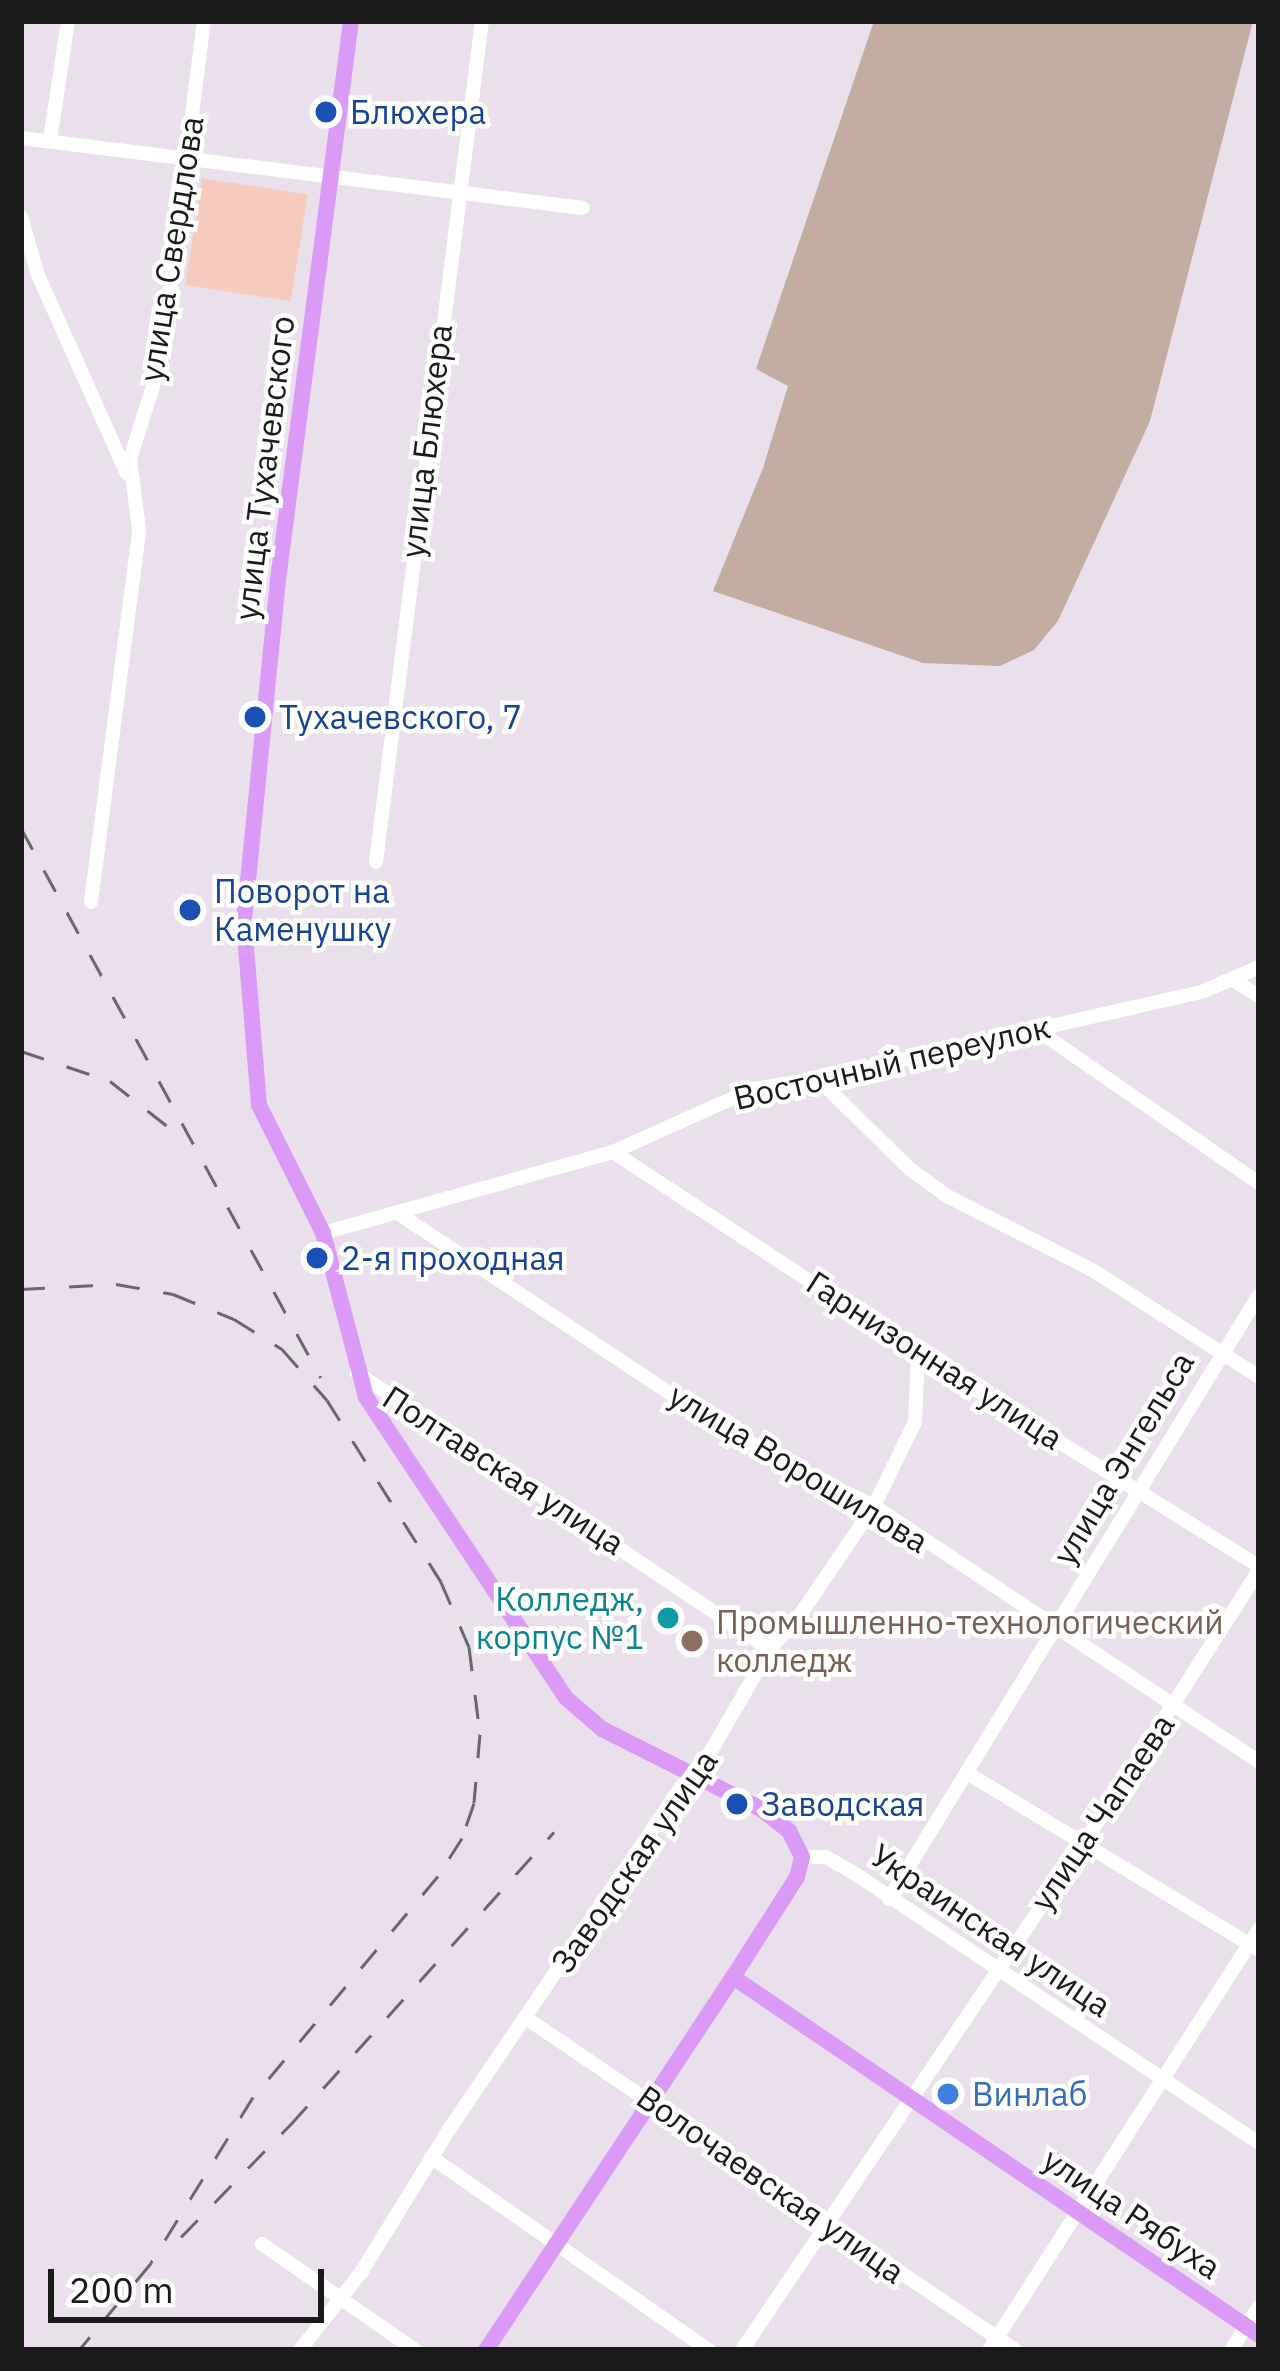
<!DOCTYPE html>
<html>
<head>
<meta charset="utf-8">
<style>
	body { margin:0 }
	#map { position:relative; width:1280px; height:2371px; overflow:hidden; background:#eae0ec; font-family:"IBM Plex Sans",sans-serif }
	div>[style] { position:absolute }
	.cemetery>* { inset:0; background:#c3aca2 }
	.park>* { inset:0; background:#f6cabd; transform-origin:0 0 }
	.minor>* { height:14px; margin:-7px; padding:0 7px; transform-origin:7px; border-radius:7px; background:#fff }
	.major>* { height:16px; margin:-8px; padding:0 8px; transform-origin:8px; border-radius:8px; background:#dc9af7 }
	.rail>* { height:3px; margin-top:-1.5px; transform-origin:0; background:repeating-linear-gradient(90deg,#686868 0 24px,transparent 0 48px) }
	.dots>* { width:33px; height:33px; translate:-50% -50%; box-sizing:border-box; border:6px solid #fff; border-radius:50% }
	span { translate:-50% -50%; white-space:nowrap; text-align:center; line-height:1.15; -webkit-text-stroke:9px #fff; paint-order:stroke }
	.transit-label { font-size:33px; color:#164399 }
	.left { translate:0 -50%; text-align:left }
	.street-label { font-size:33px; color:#1a1a1a }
	.culture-label { font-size:33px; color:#0d838f }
	.right { translate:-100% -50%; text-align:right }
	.education-label { font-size:33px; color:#785e54 }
	.shop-label { font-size:33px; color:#366cbe }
	.frame { position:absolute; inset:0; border:24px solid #1a1a1a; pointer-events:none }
	.scale { position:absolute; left:48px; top:2269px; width:276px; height:54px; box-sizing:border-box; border:6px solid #1a1a1a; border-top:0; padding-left:15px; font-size:36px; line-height:42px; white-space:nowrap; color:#1a1a1a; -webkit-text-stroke:9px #fff; paint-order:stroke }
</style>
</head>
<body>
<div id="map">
	<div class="cemetery">
		<i style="clip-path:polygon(874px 21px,1253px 21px,1150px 421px,1058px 621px,1034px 650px,1000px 666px,923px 663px,713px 591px,763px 468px,788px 386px,756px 369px)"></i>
	</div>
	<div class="park">
		<i style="left:202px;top:178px;width:107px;height:108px;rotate:9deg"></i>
	</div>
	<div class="minor">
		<i style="left:21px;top:138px;width:566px;rotate:7.1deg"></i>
		<i style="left:50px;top:140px;width:120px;rotate:-81.4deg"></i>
		<i style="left:21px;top:217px;width:60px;rotate:73.7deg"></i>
		<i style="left:38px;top:275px;width:218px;rotate:65.9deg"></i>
		<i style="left:376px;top:862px;width:848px;rotate:-82.82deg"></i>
		<i style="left:91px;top:902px;width:375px;rotate:-82.6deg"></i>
		<i style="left:139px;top:530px;width:72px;rotate:-97.2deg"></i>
		<i style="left:130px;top:459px;width:100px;rotate:-72.5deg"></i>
		<i style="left:160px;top:364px;width:346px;rotate:-82.7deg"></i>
		<i style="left:1233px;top:980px;width:31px;rotate:32deg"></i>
		<i style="left:1034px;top:1028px;width:273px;rotate:34.6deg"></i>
		<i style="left:818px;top:1079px;width:130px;rotate:44.4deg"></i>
		<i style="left:911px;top:1170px;width:44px;rotate:35.8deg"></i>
		<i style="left:947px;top:1196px;width:165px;rotate:27deg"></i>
		<i style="left:1094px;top:1271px;width:196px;rotate:32.7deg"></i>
		<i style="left:613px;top:1152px;width:428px;rotate:33.3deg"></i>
		<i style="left:971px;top:1387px;width:339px;rotate:31.9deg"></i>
		<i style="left:399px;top:1214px;width:339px;rotate:33.5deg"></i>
		<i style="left:682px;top:1401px;width:119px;rotate:31.3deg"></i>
		<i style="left:784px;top:1463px;width:100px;rotate:25.5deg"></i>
		<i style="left:874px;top:1506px;width:462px;rotate:33.6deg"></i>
		<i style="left:323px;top:1233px;width:301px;rotate:-15.6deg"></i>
		<i style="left:613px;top:1152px;width:154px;rotate:-24.2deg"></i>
		<i style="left:753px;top:1089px;width:66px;rotate:-8.7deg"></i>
		<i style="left:818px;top:1079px;width:396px;rotate:-12.8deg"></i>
		<i style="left:1204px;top:991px;width:60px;rotate:-23.6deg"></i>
		<i style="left:357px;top:1373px;width:497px;rotate:33.8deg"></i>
		<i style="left:967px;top:1773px;width:341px;rotate:31.2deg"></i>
		<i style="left:802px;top:1857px;width:24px"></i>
		<i style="left:826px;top:1857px;width:36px;rotate:30deg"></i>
		<i style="left:857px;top:1875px;width:483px;rotate:33.7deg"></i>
		<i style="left:889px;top:1899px;width:708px;rotate:-58.51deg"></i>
		<i style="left:526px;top:2018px;width:591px;rotate:34.17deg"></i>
		<i style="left:431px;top:2157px;width:338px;rotate:34.8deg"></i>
		<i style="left:262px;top:2244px;width:186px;rotate:34.7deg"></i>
		<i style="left:300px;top:2350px;width:100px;rotate:-51.9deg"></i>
		<i style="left:362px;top:2271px;width:164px;rotate:-58.4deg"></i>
		<i style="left:448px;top:2131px;width:415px;rotate:-55.9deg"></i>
		<i style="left:681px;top:1787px;width:41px;rotate:-48.9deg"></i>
		<i style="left:708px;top:1756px;width:124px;rotate:-59.9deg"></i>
		<i style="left:770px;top:1649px;width:49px;rotate:-49.1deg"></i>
		<i style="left:802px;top:1612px;width:128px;rotate:-55.8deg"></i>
		<i style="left:874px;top:1506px;width:93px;rotate:-64deg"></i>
		<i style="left:915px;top:1422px;width:70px;rotate:-87.5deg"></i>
		<i style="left:742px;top:2350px;width:612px;rotate:-56deg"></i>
		<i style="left:1084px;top:1843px;width:324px;rotate:-57.3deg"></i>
		<i style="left:989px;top:2350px;width:500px;rotate:-57.33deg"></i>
		<i style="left:1231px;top:2350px;width:52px;rotate:-57.5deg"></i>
	</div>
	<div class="major">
		<i style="left:351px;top:21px;width:564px;rotate:97.44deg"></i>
		<i style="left:278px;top:580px;width:345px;rotate:95.7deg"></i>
		<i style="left:244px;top:923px;width:183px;rotate:85.3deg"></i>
		<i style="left:259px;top:1105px;width:143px;rotate:63.4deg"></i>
		<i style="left:323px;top:1233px;width:170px;rotate:75.3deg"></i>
		<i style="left:366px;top:1397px;width:361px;rotate:56.4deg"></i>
		<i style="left:566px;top:1698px;width:48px;rotate:40.7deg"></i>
		<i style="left:602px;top:1729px;width:178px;rotate:26.7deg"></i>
		<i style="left:761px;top:1809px;width:36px;rotate:38deg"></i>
		<i style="left:789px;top:1831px;width:29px;rotate:63deg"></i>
		<i style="left:802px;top:1857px;width:21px;rotate:104deg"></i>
		<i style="left:797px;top:1877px;width:119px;rotate:122.6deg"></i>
		<i style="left:733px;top:1977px;width:447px;rotate:123.5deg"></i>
		<i style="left:733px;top:1977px;width:636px;rotate:34.24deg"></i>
	</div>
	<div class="rail">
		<i style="left:21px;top:828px;width:626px;rotate:61.39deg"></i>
		<i style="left:21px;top:1051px;width:94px;rotate:18.6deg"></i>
		<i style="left:110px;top:1081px;width:95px;rotate:38.2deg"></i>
		<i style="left:21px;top:1289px;width:95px;rotate:-3deg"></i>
		<i style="left:116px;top:1284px;width:58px;rotate:10deg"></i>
		<i style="left:173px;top:1294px;width:66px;rotate:22.3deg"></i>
		<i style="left:234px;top:1319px;width:57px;rotate:32deg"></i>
		<i style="left:282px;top:1349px;width:68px;rotate:48.6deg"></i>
		<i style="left:327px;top:1400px;width:215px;rotate:57.9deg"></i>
		<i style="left:441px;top:1582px;width:71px;rotate:66.7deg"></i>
		<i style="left:469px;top:1647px;width:88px;rotate:82.8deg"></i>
		<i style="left:480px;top:1734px;width:69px;rotate:95deg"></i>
		<i style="left:474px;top:1803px;width:37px;rotate:109deg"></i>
		<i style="left:462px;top:1838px;width:45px;rotate:122.3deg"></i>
		<i style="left:438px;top:1876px;width:288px;rotate:129.9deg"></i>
		<i style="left:253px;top:2097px;width:195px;rotate:121.6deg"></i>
		<i style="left:151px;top:2263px;width:113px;rotate:129.6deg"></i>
		<i style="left:181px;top:2237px;width:158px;rotate:-45.8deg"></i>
		<i style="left:291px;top:2124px;width:393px;rotate:-48deg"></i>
	</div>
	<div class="dots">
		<i style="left:326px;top:112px;background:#1a4fb4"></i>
		<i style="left:255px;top:717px;background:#1a4fb4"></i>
		<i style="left:190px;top:910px;background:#1a4fb4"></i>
		<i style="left:317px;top:1258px;background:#1a4fb4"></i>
		<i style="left:668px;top:1618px;background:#0f9aa8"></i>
		<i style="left:692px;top:1641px;background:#8d6e63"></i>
		<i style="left:737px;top:1804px;background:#1a4fb4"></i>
		<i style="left:948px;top:2094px;background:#3f7fe0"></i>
	</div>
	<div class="transit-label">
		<span class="left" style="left:350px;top:112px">Блюхера</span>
		<span class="left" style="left:279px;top:717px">Тухачевского, 7</span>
		<span class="left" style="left:214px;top:910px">Поворот на<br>Каменушку</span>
		<span class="left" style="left:341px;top:1258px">2-я проходная</span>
		<span class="left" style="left:761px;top:1804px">Заводская</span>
	</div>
	<div class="street-label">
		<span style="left:171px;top:249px;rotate:-81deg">улица Свердлова</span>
		<span style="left:426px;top:441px;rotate:-83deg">улица Блюхера</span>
		<span style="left:264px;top:468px;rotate:-83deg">улица Тухачевского</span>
		<span style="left:892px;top:1062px;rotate:-13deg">Восточный переулок</span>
		<span style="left:935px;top:1360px;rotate:33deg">Гарнизонная улица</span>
		<span style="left:1123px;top:1458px;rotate:-59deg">улица Энгельса</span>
		<span style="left:799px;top:1468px;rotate:31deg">улица Ворошилова</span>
		<span style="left:504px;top:1470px;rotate:33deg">Полтавская улица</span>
		<span style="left:1102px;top:1812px;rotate:-56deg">улица Чапаева</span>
		<span style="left:634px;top:1861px;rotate:-55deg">Заводская улица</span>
		<span style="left:991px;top:1930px;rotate:34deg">Украинская улица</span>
		<span style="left:771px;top:2184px;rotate:35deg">Волочаевская улица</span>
		<span style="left:1132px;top:2213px;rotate:34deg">улица Рябуха</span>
	</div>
	<div class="culture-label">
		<span class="right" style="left:644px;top:1618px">Колледж,<br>корпус №1</span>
	</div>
	<div class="education-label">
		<span class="left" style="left:716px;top:1641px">Промышленно-технологический<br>колледж</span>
	</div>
	<div class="shop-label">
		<span class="left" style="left:972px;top:2094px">Винлаб</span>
	</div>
	<div class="frame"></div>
	<div class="scale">200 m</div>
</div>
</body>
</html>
